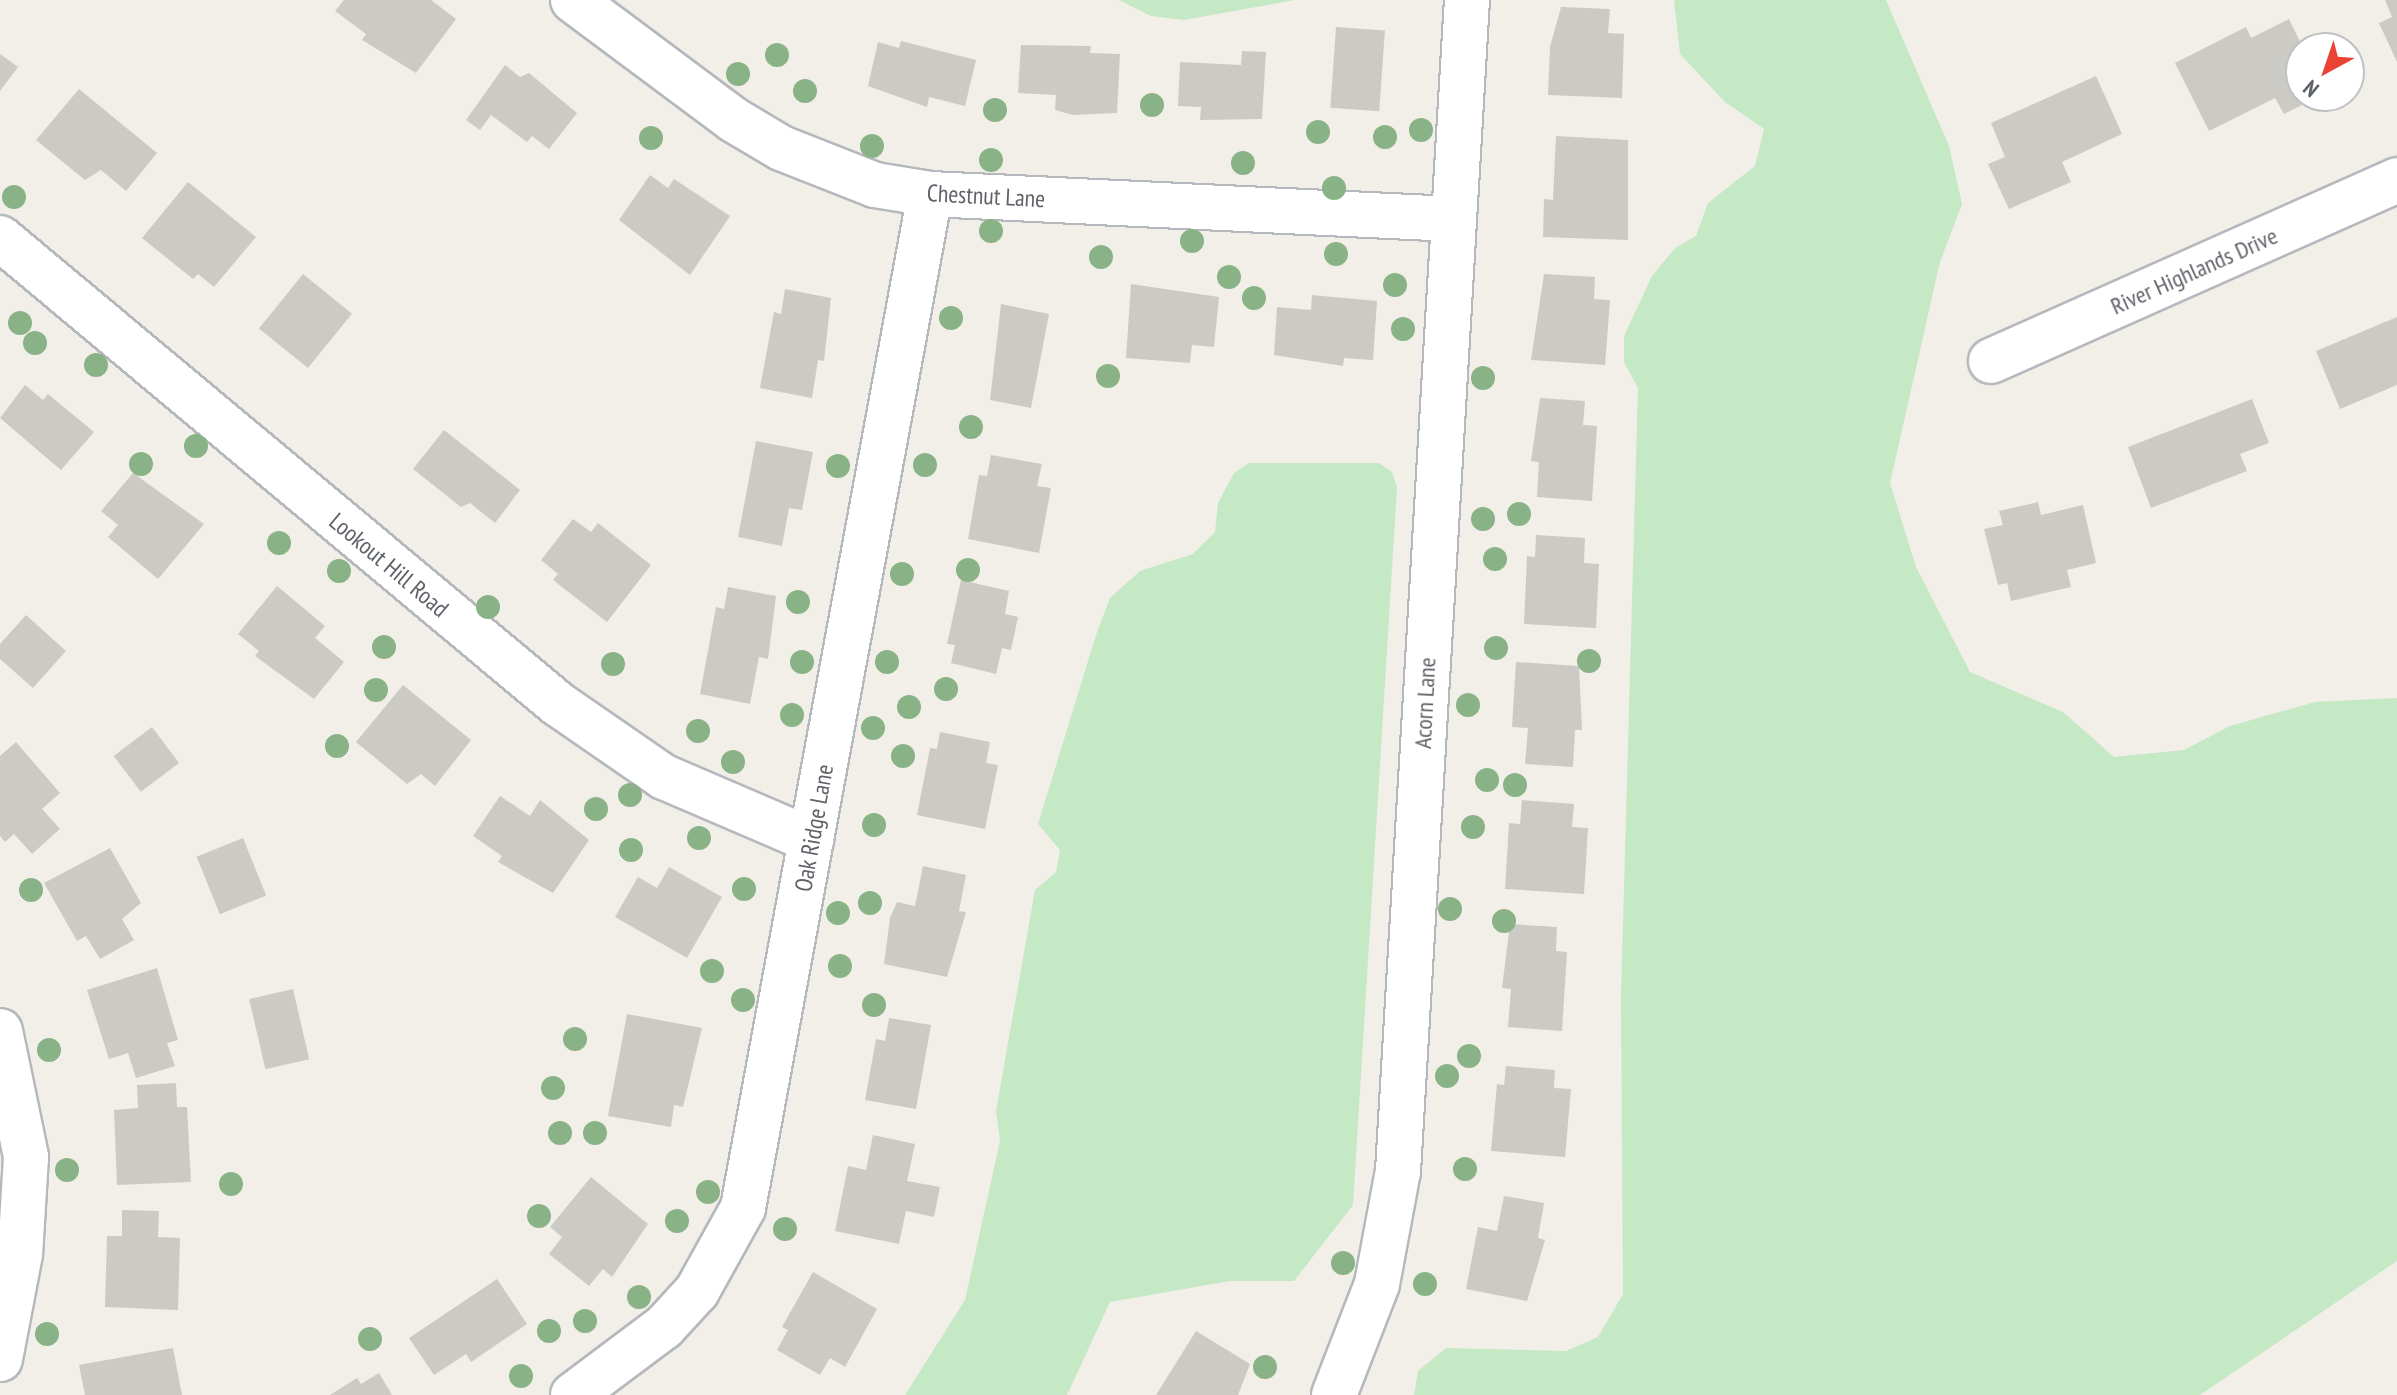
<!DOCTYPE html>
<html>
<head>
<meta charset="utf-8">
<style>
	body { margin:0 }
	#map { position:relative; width:2397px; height:1395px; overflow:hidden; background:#f1efe8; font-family:"PT Sans Narrow",sans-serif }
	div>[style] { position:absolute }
	.green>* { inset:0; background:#c5e8c5 }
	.building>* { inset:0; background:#cccac5; transform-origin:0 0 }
	.roads { filter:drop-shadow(2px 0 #b5b8bc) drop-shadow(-2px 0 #b5b8bc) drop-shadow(0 2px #b5b8bc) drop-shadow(0 -2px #b5b8bc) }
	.street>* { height:44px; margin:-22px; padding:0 22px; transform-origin:22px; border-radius:22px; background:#fff }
	.trees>* { width:24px; height:24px; margin:-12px; border-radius:50%; background:#89b387 }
	span { translate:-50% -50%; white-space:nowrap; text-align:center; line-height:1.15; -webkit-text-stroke:8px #fff; paint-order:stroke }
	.street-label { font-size:24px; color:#5f6368 }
	.north { position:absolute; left:2285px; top:32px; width:80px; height:80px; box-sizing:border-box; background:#fff; border:2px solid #bfc1c3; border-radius:50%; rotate:220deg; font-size:22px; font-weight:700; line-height:32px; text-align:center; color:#5f6368 }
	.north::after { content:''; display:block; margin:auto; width:28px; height:36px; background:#ea4335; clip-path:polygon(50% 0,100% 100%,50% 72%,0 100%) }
</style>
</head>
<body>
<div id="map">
	<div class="green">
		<i style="clip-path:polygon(1119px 0,1295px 0,1184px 20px,1151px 16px)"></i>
		<i style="clip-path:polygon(1674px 0,1886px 0,1949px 146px,1962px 204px,1940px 262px,1890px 483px,1916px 567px,1970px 672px,2063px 712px,2114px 757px,2184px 750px,2230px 726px,2315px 702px,2397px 698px,2397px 1261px,2200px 1395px,1414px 1395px,1418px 1371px,1446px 1348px,1566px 1351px,1598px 1337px,1623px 1294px,1621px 995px,1638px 388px,1624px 362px,1624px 336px,1652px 276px,1675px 248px,1696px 236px,1708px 203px,1755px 166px,1764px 129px,1725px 102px,1680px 54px)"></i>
		<i style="clip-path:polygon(1249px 463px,1379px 463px,1392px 472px,1397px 487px,1353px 1205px,1294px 1281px,1230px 1281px,1110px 1302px,1067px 1395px,905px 1395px,965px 1300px,1000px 1141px,996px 1111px,1035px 890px,1056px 872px,1060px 850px,1038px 824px,1096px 635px,1110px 598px,1140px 571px,1193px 554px,1215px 532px,1218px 503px,1234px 473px)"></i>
	</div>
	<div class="building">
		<i style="clip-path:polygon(344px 0,431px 0,456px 19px,416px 73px,362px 40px,366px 34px,335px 11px)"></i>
		<i style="clip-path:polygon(2385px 0,2397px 0,2397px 62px,2379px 23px,2392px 17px)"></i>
		<i style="clip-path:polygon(1561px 7px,1610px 9px,1608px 33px,1624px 34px,1622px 98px,1548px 95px,1550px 47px)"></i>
		<i style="clip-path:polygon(2289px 19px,2303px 48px,2301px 96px,2320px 96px,2284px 114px,2275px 98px,2209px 131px,2175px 63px,2246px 27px,2251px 38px)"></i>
		<i style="left:1336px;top:27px;width:49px;height:81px;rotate:4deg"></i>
		<i style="clip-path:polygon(901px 41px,976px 60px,965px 106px,929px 97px,927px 107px,868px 86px,878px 42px,899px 48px)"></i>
		<i style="clip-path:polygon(1021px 45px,1091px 46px,1090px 53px,1120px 54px,1117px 113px,1073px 115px,1055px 110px,1056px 95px,1018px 93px)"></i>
		<i style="clip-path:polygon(1242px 51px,1266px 52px,1262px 119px,1200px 120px,1201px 107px,1178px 106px,1180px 62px,1241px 65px)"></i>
		<i style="clip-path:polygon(0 54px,18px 67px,0 91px)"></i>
		<i style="clip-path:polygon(505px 65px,520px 77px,529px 73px,577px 113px,549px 149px,532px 136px,527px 142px,491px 115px,480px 130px,466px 120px)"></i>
		<i style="clip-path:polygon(2096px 76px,2122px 134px,2062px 162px,2071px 182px,2009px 209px,1988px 164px,2005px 157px,1991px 123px)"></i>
		<i style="clip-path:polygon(79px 89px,157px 153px,126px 191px,101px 170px,85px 180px,36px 140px)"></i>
		<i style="clip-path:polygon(1556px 136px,1628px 140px,1628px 240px,1543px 237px,1544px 199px,1553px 200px)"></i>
		<i style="clip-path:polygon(650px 175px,668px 188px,674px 179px,730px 216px,690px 275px,619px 220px)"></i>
		<i style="clip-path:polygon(188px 182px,256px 237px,214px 287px,198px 274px,193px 279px,142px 238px)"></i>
		<i style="left:303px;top:274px;width:63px;height:70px;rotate:39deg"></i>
		<i style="clip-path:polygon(1544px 274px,1595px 277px,1594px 299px,1610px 300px,1605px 365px,1531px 360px)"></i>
		<i style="clip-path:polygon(1131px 284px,1219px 297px,1214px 347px,1192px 345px,1190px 363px,1126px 358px)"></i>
		<i style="clip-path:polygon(785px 289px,831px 298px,824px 361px,818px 360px,812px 398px,760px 388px,774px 312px,781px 314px)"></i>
		<i style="clip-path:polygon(1312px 295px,1377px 301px,1373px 360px,1344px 358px,1343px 366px,1274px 355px,1277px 307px,1311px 310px)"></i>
		<i style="clip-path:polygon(1001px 304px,1049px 314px,1031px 408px,990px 400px)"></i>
		<i style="clip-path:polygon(2397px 317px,2397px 385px,2340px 409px,2316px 351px)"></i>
		<i style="clip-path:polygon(25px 385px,43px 400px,48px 394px,94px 432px,61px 470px,0 418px)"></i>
		<i style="clip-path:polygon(1540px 398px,1585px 401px,1583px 425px,1597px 426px,1592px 501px,1537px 497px,1539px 462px,1531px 461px)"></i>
		<i style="clip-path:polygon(2252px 399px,2269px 443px,2240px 454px,2247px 471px,2151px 508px,2128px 447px)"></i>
		<i style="clip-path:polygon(444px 430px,520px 490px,495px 523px,470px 503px,461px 507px,413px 469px)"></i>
		<i style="clip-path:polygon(756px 441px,813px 452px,802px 510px,789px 508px,782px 546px,738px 537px)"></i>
		<i style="clip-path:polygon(991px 455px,1042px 464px,1037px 486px,1051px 488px,1039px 553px,968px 539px,979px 475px,987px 476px)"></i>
		<i style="clip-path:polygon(133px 473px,204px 524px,158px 579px,108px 537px,118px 525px,101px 511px)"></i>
		<i style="clip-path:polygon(2038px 502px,2041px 515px,2083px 505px,2096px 563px,2067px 570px,2071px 587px,2011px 601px,2007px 583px,1998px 585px,1984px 529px,2003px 525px,1999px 511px)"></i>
		<i style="clip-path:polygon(573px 519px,591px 532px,598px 523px,651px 565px,607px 622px,553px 580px,558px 574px,541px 560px)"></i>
		<i style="clip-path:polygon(1536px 535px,1585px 538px,1584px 563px,1599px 564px,1596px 628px,1524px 624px,1527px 556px,1535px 557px)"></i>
		<i style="clip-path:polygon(961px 580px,1009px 591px,1005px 614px,1018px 617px,1011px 650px,1002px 648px,996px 674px,951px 663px,955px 645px,947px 644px)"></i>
		<i style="clip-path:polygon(277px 586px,325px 626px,315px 638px,344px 662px,314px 699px,255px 656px,259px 651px,238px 634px)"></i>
		<i style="clip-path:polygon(728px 587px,776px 596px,768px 659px,759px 657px,750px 704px,700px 694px,716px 607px,724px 609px)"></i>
		<i style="clip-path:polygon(26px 615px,66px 651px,33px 688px,0 659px,0 644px)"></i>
		<i style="clip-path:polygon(1516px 662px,1579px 666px,1582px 730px,1575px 730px,1573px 767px,1525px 764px,1528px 728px,1512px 727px)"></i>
		<i style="clip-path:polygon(403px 685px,471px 740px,435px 786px,421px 774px,407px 784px,356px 742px)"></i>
		<i style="left:152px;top:727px;width:45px;height:48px;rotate:53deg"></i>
		<i style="clip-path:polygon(940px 732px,990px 742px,986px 763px,998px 765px,985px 829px,917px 815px,930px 748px,937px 749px)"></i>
		<i style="clip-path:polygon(16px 742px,60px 793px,42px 809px,60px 829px,32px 854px,14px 834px,5px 842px,0 836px,0 756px)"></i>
		<i style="clip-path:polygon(500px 796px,530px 816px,540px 800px,589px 840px,553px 893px,498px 862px,502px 856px,473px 836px)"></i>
		<i style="clip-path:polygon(1522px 800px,1574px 804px,1572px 827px,1588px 828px,1584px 894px,1505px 889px,1509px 823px,1520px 824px)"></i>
		<i style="left:243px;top:838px;width:62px;height:50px;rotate:68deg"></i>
		<i style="clip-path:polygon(110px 848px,141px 903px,122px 919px,134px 940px,100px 959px,86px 936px,77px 941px,44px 883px)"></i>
		<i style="clip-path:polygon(923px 866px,966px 875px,959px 911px,966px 912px,947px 977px,884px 964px,890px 918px,897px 902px,915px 906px)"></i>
		<i style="clip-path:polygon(669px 867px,722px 897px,687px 958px,615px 917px,638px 877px,657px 888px)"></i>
		<i style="clip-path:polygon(1510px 924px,1557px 927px,1556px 951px,1567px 952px,1562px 1031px,1508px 1027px,1511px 989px,1502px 988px)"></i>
		<i style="clip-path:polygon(157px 968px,178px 1040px,167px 1043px,175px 1066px,136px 1078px,128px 1053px,109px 1059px,87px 990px)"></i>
		<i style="left:293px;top:989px;width:72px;height:45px;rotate:77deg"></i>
		<i style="clip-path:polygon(627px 1014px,702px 1028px,683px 1107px,674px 1105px,671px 1127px,608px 1116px)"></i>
		<i style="clip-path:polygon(889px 1018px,931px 1025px,916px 1109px,865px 1100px,876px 1039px,885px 1041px)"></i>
		<i style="clip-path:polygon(1506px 1066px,1555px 1070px,1554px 1088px,1571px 1089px,1565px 1157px,1491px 1151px,1497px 1084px,1504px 1085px)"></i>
		<i style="clip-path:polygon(176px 1083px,177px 1107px,187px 1107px,191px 1182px,117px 1185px,114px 1110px,138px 1108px,137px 1085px)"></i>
		<i style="clip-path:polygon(873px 1135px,915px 1144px,907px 1181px,940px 1187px,934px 1217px,906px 1211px,899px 1244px,835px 1231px,848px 1166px,866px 1170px)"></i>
		<i style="clip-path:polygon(591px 1177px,648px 1224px,612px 1277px,603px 1269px,589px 1286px,549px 1254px,562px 1237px,550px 1227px)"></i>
		<i style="clip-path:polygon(1504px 1196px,1544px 1203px,1538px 1238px,1545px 1240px,1527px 1301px,1466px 1289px,1478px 1227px,1497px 1231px)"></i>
		<i style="clip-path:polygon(122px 1210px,159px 1211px,158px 1237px,180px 1238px,178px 1310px,105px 1307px,107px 1236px,122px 1236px)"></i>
		<i style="clip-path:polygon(813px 1272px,877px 1309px,845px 1367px,830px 1358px,820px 1375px,777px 1350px,788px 1330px,782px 1327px)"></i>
		<i style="clip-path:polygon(497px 1279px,527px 1324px,471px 1362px,466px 1354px,434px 1375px,409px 1338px)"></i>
		<i style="clip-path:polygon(1196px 1331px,1250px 1364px,1238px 1395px,1156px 1395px)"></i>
		<i style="clip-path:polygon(173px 1348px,182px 1395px,85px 1395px,79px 1365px)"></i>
		<i style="clip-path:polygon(379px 1373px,392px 1395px,330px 1395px,357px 1378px,361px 1384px)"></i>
	</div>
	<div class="roads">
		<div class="street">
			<i style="left:573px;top:0;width:201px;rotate:36.7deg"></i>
			<i style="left:734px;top:120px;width:55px;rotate:30.8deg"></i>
			<i style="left:781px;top:148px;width:101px;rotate:21.5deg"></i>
			<i style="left:875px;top:185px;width:56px;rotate:9.3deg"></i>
			<i style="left:930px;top:194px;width:524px;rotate:2.74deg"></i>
			<i style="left:0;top:238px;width:727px;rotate:39.87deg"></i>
			<i style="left:558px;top:704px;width:129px;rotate:34.6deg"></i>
			<i style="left:664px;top:777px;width:160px;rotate:23.2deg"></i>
			<i style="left:1991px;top:361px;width:445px;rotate:-24deg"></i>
			<i style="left:0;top:1031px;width:129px;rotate:78.3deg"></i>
			<i style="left:26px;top:1157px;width:97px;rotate:93.5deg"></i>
			<i style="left:20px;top:1254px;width:107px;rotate:100.8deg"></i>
			<i style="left:573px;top:1395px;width:114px;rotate:-36.8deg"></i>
			<i style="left:664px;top:1327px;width:49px;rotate:-47.5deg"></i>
			<i style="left:697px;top:1291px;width:95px;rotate:-61deg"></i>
			<i style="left:743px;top:1208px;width:1031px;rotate:-79.55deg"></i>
			<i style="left:1334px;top:1395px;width:119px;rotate:-68.8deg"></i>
			<i style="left:1377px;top:1284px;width:115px;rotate:-79.5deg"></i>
			<i style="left:1398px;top:1171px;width:1173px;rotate:-86.63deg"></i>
		</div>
	</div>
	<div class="trees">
		<i style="left:777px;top:55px"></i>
		<i style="left:738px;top:74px"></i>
		<i style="left:805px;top:91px"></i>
		<i style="left:1152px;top:105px"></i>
		<i style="left:995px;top:110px"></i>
		<i style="left:1421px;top:130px"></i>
		<i style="left:1318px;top:132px"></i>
		<i style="left:1385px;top:137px"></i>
		<i style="left:651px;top:138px"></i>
		<i style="left:872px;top:146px"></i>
		<i style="left:991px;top:160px"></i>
		<i style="left:1243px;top:163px"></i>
		<i style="left:1334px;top:188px"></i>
		<i style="left:14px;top:197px"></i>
		<i style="left:991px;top:231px"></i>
		<i style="left:1192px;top:241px"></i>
		<i style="left:1336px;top:254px"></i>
		<i style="left:1101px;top:257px"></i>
		<i style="left:1229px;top:277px"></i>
		<i style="left:1395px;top:285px"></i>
		<i style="left:1254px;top:298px"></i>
		<i style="left:951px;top:318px"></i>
		<i style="left:20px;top:323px"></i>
		<i style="left:1403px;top:329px"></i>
		<i style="left:35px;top:343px"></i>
		<i style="left:96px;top:365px"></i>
		<i style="left:1108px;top:376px"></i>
		<i style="left:1483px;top:378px"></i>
		<i style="left:971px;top:427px"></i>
		<i style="left:196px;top:446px"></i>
		<i style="left:141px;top:464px"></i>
		<i style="left:925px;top:465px"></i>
		<i style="left:838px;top:466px"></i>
		<i style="left:1519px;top:514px"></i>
		<i style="left:1483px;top:519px"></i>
		<i style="left:279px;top:543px"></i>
		<i style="left:1495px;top:559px"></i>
		<i style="left:968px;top:570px"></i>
		<i style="left:339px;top:571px"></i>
		<i style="left:902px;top:574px"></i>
		<i style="left:798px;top:602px"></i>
		<i style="left:488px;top:607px"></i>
		<i style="left:384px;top:647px"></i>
		<i style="left:1496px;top:648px"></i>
		<i style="left:1589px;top:661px"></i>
		<i style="left:802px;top:662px"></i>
		<i style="left:887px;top:662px"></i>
		<i style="left:613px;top:664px"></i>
		<i style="left:946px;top:689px"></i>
		<i style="left:376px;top:690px"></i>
		<i style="left:1468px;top:705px"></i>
		<i style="left:909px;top:707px"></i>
		<i style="left:792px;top:715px"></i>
		<i style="left:873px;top:728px"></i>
		<i style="left:698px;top:731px"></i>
		<i style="left:337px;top:746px"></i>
		<i style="left:903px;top:756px"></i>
		<i style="left:733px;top:762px"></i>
		<i style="left:1487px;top:780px"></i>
		<i style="left:1515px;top:785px"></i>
		<i style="left:630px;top:795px"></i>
		<i style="left:596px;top:809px"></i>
		<i style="left:874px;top:825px"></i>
		<i style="left:1473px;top:827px"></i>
		<i style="left:699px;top:838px"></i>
		<i style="left:631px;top:850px"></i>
		<i style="left:744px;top:889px"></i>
		<i style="left:31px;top:890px"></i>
		<i style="left:870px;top:903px"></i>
		<i style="left:1450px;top:909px"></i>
		<i style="left:838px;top:913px"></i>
		<i style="left:1504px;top:921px"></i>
		<i style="left:840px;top:966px"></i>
		<i style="left:712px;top:971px"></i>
		<i style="left:743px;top:1000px"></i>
		<i style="left:874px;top:1005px"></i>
		<i style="left:575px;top:1039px"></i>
		<i style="left:49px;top:1050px"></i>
		<i style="left:1469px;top:1056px"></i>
		<i style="left:1447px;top:1076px"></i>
		<i style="left:553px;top:1088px"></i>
		<i style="left:560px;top:1133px"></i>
		<i style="left:595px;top:1133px"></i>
		<i style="left:1465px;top:1169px"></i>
		<i style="left:67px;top:1170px"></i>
		<i style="left:231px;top:1184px"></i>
		<i style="left:708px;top:1192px"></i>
		<i style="left:539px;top:1216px"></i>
		<i style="left:677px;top:1221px"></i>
		<i style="left:785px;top:1229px"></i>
		<i style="left:1343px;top:1263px"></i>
		<i style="left:1425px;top:1284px"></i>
		<i style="left:639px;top:1297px"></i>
		<i style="left:585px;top:1321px"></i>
		<i style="left:549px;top:1331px"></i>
		<i style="left:47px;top:1334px"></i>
		<i style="left:370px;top:1339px"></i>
		<i style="left:1265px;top:1367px"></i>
		<i style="left:521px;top:1376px"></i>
	</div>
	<div class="street-label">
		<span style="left:986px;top:196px;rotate:3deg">Chestnut Lane</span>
		<span style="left:2194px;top:271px;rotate:-24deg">River Highlands Drive</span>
		<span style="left:389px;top:565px;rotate:40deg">Lookout Hill Road</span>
		<span style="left:1425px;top:703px;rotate:-87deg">Acorn Lane</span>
		<span style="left:814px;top:828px;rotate:-80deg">Oak Ridge Lane</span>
	</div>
	<div class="north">N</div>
</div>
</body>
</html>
